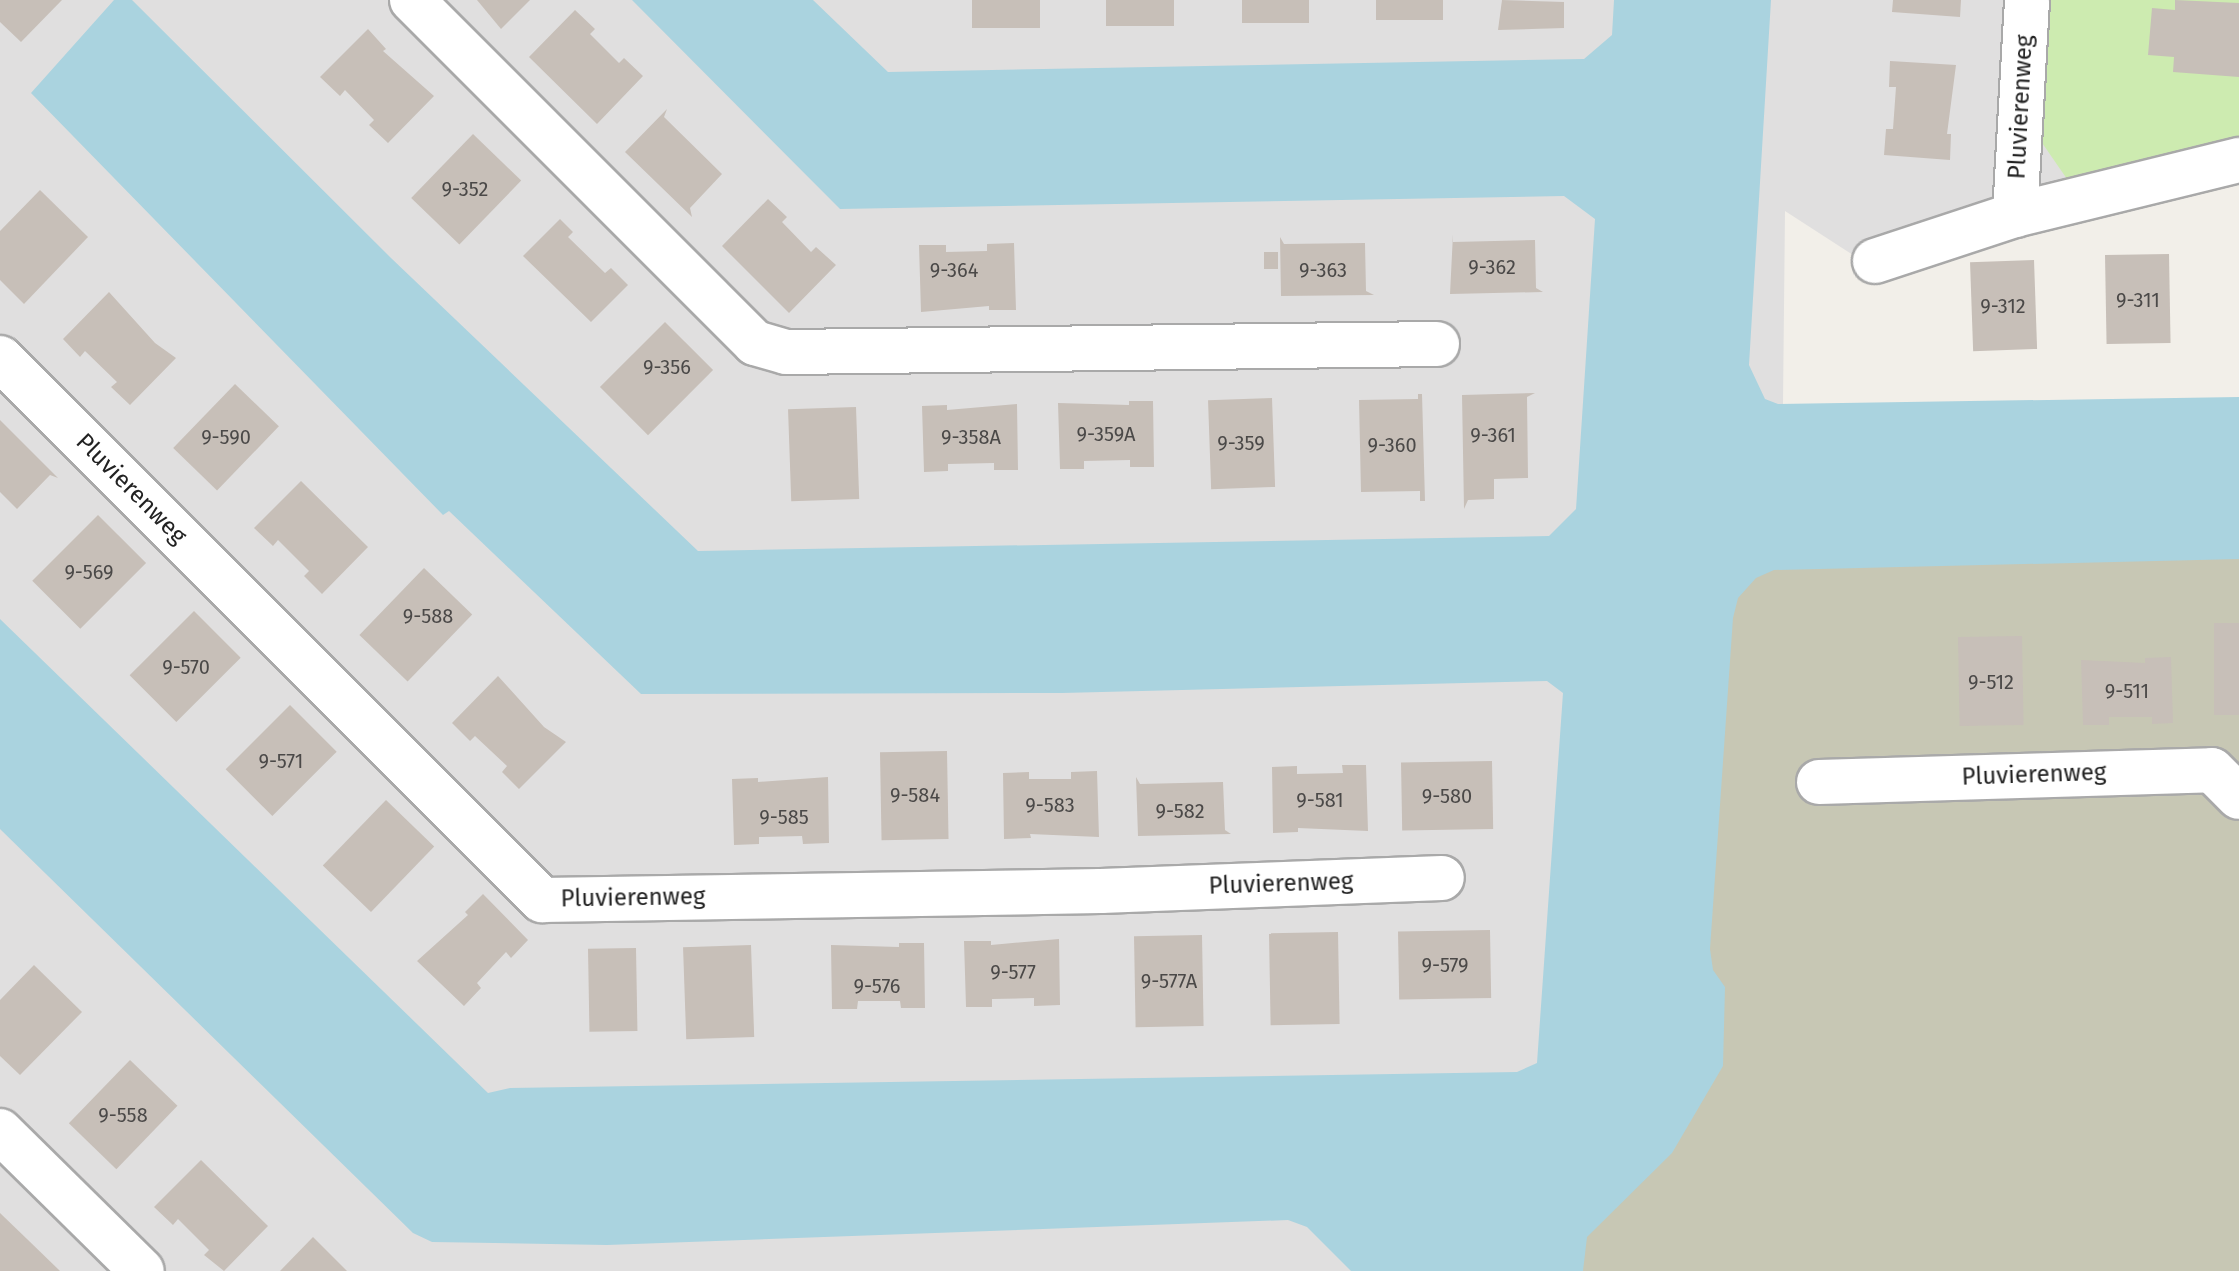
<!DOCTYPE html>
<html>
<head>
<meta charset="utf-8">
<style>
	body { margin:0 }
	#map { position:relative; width:2239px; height:1271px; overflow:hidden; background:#f2efe9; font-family:"Fira Sans",sans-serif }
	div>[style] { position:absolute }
	.residential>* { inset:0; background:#e0dfdf }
	.construction>* { inset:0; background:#c7c7b4 }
	.grass>* { inset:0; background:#cdebb0 }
	.water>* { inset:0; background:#aad3df }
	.building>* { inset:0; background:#c7bfb8; transform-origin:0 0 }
	.roads { filter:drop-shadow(2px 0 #a9a9a9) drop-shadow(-2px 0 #a9a9a9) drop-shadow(0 2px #a9a9a9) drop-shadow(0 -2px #a9a9a9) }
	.minor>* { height:44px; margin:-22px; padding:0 22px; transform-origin:22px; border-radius:22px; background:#fff }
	span { translate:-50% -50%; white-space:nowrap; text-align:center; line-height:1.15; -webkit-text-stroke:8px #fff; paint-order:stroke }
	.number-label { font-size:20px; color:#4b4948 }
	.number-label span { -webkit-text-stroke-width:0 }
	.street-label { font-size:24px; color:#222 }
</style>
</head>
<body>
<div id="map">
	<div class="residential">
		<i style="clip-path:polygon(0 0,2239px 0,2239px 180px,1853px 255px,1785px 211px,1774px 1271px,0 1271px)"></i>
	</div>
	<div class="construction">
		<i style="clip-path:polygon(2239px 514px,2239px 1271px,1559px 1271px,1715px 526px)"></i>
	</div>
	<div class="grass">
		<i style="clip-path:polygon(2049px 0,2239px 0,2239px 137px,2067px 179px,2038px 137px)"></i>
	</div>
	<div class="water">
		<i style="clip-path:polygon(114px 0,132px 0,391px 258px,698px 551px,1549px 536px,1576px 509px,1595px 219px,1564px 196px,840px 209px,632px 0,813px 0,888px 72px,1584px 59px,1612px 35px,1614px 0,1771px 0,1749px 365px,1765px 399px,1778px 404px,2239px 397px,2239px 559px,1774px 570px,1756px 578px,1738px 598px,1733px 618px,1710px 949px,1713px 970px,1725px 987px,1723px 1066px,1672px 1153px,1587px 1237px,1583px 1271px,1351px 1271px,1307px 1227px,1288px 1220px,607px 1245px,432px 1242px,413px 1233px,0 829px,0 619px,488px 1093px,510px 1088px,1517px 1072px,1537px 1063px,1563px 693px,1547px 681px,1062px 693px,641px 694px,449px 511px,443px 515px,31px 93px)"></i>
	</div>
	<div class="building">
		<i style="clip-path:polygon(0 0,62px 0,21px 42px,0 22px)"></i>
		<i style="clip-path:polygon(477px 0,530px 0,501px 29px)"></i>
		<i style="left:972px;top:0;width:68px;height:28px"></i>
		<i style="left:1106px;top:0;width:68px;height:26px"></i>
		<i style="left:1242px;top:0;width:67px;height:23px"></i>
		<i style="left:1376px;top:0;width:67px;height:20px"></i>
		<i style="clip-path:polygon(1502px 0,1564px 2px,1564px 28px,1498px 30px)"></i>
		<i style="clip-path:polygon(1893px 0,1961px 0,1960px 17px,1892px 12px)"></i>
		<i style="clip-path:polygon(2175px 0,2239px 3px,2239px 77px,2173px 72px,2174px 57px,2148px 55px,2152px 8px,2175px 10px)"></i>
		<i style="clip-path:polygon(575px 10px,595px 29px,590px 34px,619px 63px,624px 58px,643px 76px,597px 124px,529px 57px)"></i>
		<i style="clip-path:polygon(368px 29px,386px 49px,383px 51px,434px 96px,388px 143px,369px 125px,374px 120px,345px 90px,340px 96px,320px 77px)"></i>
		<i style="clip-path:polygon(1890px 61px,1956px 65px,1947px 134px,1951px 134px,1950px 160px,1884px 155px,1886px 129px,1893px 129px,1896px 87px,1889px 87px)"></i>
		<i style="clip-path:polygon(667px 109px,664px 117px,722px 174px,690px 208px,692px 217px,625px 152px)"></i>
		<i style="left:473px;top:134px;width:67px;height:89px;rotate:44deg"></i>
		<i style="clip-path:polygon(40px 190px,88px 237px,24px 304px,0 280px,0 231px)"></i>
		<i style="clip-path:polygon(768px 199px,787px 217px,782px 222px,811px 252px,816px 247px,836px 265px,789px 313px,722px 246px)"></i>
		<i style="clip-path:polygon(560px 219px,573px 232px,568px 237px,605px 273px,611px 268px,628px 285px,591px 322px,523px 256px)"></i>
		<i style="clip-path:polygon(1453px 234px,1453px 242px,1535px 240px,1536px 288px,1543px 292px,1450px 294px)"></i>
		<i style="clip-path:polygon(1280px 237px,1284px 244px,1365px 243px,1366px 291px,1374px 295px,1281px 296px)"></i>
		<i style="clip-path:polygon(1014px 243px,1016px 310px,989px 310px,989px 306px,921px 312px,919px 245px,946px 245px,946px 252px,987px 251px,987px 244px)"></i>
		<i style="left:1264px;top:252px;width:14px;height:17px"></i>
		<i style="left:2169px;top:254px;width:89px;height:64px;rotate:89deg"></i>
		<i style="left:2034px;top:260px;width:89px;height:64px;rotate:88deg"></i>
		<i style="clip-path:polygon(109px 292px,155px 343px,176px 358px,130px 405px,111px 387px,117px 382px,85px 351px,80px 357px,63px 339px)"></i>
		<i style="left:665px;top:322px;width:68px;height:92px;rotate:45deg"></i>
		<i style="left:235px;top:384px;width:61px;height:89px;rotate:44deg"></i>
		<i style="clip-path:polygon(1535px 393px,1527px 397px,1528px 478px,1494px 479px,1494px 499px,1468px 500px,1464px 509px,1462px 395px)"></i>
		<i style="clip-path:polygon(1418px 394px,1422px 394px,1425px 501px,1420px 501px,1420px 491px,1361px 492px,1359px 400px,1418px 399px)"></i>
		<i style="left:1272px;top:398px;width:89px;height:64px;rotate:88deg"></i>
		<i style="clip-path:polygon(1129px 401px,1153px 401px,1154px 467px,1130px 467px,1130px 460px,1084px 461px,1084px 469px,1060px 469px,1058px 403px,1129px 405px)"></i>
		<i style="clip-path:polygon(1017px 404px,1018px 470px,994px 470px,994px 463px,948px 464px,948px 471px,924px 472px,922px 406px,947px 405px,947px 410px)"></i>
		<i style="left:856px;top:407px;width:92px;height:68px;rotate:88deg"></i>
		<i style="clip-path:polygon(0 420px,58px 478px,50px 475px,17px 509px,0 492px)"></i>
		<i style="clip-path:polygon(301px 481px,368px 547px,322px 594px,304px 576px,309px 571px,278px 540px,273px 546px,254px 528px)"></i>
		<i style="left:98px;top:515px;width:68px;height:93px;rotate:45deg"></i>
		<i style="left:424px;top:568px;width:67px;height:93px;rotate:44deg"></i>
		<i style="left:194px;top:611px;width:66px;height:91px;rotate:45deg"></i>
		<i style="left:2239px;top:623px;width:92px;height:25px;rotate:90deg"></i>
		<i style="left:2022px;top:636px;width:89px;height:64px;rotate:89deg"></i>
		<i style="clip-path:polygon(2171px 657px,2173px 723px,2152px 724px,2152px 717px,2109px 717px,2109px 725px,2083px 725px,2081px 660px,2145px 663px,2145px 658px)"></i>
		<i style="clip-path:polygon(498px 676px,544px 727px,566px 742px,519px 789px,502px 772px,507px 766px,475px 736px,470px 741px,452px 723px)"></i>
		<i style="left:290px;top:705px;width:66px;height:91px;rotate:45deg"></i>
		<i style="left:947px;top:751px;width:88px;height:67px;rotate:89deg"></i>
		<i style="left:1492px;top:761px;width:68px;height:91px;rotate:89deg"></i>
		<i style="clip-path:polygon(1342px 765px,1366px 765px,1368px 831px,1298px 828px,1298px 832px,1273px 833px,1272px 767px,1297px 766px,1297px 774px,1343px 773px)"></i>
		<i style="clip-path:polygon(1097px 771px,1099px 837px,1030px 834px,1031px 838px,1004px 839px,1003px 773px,1029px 772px,1029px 779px,1071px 779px,1071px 772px)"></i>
		<i style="clip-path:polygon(828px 777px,829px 843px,803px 844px,802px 836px,759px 837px,759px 844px,734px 845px,732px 779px,758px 778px,758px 782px)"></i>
		<i style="clip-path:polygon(1136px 777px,1140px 784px,1223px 782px,1225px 830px,1231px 834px,1138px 836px)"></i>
		<i style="left:386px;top:800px;width:67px;height:91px;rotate:44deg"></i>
		<i style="clip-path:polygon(483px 894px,528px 940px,511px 958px,506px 952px,477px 983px,481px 988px,464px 1006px,417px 961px,468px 915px,465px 912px)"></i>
		<i style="left:1490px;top:930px;width:68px;height:92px;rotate:89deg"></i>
		<i style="left:1338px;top:932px;width:92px;height:69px;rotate:89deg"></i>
		<i style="left:1202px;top:935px;width:91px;height:68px;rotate:89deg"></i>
		<i style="clip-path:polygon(1059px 939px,1060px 1005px,1034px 1006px,1034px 998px,992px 999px,992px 1007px,966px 1007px,964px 941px,991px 941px,991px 945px)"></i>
		<i style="clip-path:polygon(899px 943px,924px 943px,925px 1008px,901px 1008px,900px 1001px,858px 1001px,857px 1009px,832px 1009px,831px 945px,899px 947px)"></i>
		<i style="left:751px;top:945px;width:92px;height:68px;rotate:88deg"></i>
		<i style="left:636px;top:948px;width:83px;height:48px;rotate:89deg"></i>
		<i style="clip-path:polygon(34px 965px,82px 1012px,20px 1075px,0 1056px,0 1000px)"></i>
		<i style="left:130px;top:1060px;width:66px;height:88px;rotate:44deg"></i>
		<i style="clip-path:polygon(201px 1160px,268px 1226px,224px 1271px,204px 1255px,209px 1250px,178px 1219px,173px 1225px,154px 1207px)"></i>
		<i style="clip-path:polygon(0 1213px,27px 1239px,60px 1271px,0 1271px)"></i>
		<i style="clip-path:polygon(313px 1237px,347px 1271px,280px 1271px)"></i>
	</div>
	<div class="roads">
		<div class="minor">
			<i style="left:412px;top:0;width:485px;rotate:45deg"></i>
			<i style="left:755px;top:343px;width:32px;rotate:16deg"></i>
			<i style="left:786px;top:352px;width:651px;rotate:-0.7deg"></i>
			<i style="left:2015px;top:215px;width:215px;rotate:-86.8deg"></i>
			<i style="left:1875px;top:261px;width:147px;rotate:-18.2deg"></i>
			<i style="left:2015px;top:215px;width:231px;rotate:-13.8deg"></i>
			<i style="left:0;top:358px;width:767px;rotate:45deg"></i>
			<i style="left:542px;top:900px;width:559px;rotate:-0.92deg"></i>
			<i style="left:1101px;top:891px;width:341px;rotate:-2.2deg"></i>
			<i style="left:1819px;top:782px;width:393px;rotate:-1.7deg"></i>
			<i style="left:2212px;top:770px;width:38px;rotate:45deg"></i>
			<i style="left:0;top:1131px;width:199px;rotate:44.6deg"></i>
		</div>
	</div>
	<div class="number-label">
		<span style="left:465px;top:189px">9-352</span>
		<span style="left:1492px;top:267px">9-362</span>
		<span style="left:954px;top:270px">9-364</span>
		<span style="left:1323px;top:270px">9-363</span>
		<span style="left:2138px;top:300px">9-311</span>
		<span style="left:2003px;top:306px">9-312</span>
		<span style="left:667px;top:367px">9-356</span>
		<span style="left:1106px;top:434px">9-359A</span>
		<span style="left:1493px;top:435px">9-361</span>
		<span style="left:226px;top:437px">9-590</span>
		<span style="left:971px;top:437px">9-358A</span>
		<span style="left:1241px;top:443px">9-359</span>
		<span style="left:1392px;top:445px">9-360</span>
		<span style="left:89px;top:572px">9-569</span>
		<span style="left:428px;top:616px">9-588</span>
		<span style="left:186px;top:667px">9-570</span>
		<span style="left:1991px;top:682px">9-512</span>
		<span style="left:2127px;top:691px">9-511</span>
		<span style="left:281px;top:761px">9-571</span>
		<span style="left:915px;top:795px">9-584</span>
		<span style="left:1447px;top:796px">9-580</span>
		<span style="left:1320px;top:800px">9-581</span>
		<span style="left:1050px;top:805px">9-583</span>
		<span style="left:1180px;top:811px">9-582</span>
		<span style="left:784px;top:817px">9-585</span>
		<span style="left:1445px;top:965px">9-579</span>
		<span style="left:1013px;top:972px">9-577</span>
		<span style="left:1169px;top:981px">9-577A</span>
		<span style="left:877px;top:986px">9-576</span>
		<span style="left:123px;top:1115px">9-558</span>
	</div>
	<div class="street-label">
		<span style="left:2021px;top:107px;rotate:-87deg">Pluvierenweg</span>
		<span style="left:131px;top:489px;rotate:45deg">Pluvierenweg</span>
		<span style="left:2034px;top:775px;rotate:-2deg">Pluvierenweg</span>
		<span style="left:1281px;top:884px;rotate:-2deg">Pluvierenweg</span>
		<span style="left:633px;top:898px;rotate:-1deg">Pluvierenweg</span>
	</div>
</div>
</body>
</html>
